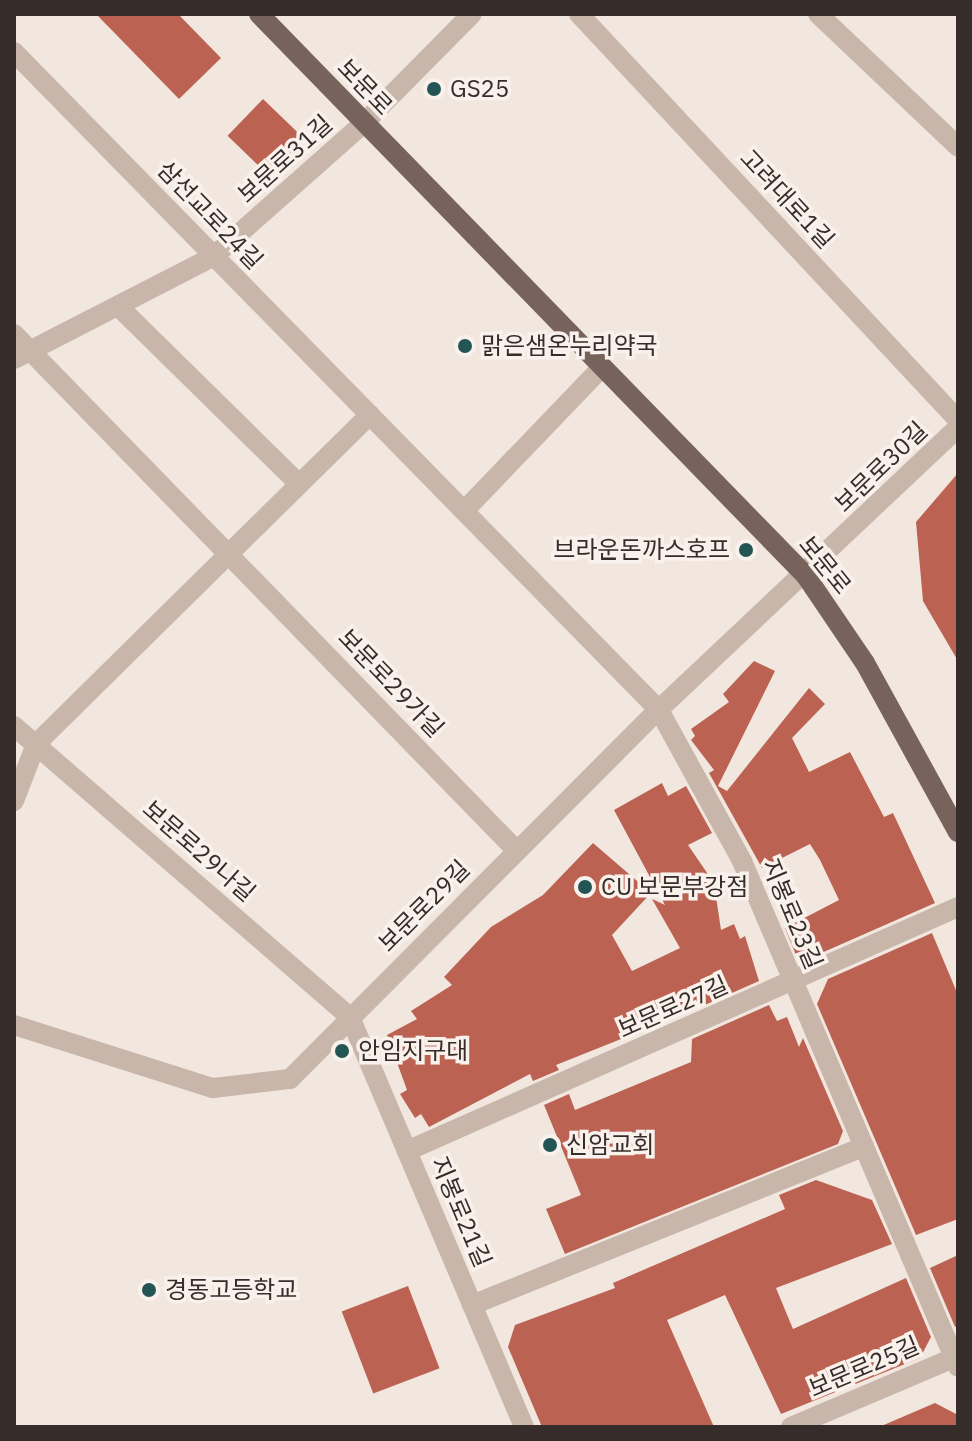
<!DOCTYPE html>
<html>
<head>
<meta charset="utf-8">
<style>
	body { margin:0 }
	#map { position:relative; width:972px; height:1441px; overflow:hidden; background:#f1e7df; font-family:"IBM Plex Sans","Noto Sans KR",sans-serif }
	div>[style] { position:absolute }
	.building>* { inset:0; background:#bc6252; transform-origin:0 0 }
	.minor>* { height:20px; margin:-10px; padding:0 10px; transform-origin:10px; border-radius:10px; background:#c8b6ab }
	.primary>* { height:20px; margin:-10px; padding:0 10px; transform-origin:10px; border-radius:10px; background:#77635c }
	.dots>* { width:22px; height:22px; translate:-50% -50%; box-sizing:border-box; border:4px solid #f9f1eb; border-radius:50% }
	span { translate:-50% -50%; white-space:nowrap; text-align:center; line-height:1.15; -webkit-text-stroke:7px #f9f1eb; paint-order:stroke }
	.street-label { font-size:24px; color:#362d2a }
	.poi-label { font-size:24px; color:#362d2a }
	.left { translate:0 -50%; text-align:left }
	.right { translate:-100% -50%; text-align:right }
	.frame { position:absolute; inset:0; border:16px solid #362d2a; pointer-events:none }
</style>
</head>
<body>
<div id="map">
	<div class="building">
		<i style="clip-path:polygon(96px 14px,178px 14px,221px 58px,179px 99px)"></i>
		<i style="left:263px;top:99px;width:57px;height:51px;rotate:44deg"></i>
		<i style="clip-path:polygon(958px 473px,958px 661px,923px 601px,916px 522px)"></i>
		<i style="clip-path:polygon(754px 661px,775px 671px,718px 786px,727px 791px,809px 688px,825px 704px,792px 738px,809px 772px,850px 752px,884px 817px,893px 813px,935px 903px,810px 958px,796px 955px,785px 928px,839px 900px,820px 860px,810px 844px,762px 868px,709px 773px,714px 770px,691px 740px,695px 736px,691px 729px,729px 702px,723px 694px)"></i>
		<i style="clip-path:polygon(662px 783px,668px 796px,686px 786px,712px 833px,688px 845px,714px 883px,721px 930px,734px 924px,740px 939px,745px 936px,759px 981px,698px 1008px,668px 1018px,666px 1014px,631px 1035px,556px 1065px,559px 1070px,533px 1081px,530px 1074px,429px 1127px,421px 1114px,415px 1118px,400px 1094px,407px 1090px,387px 1035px,417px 1019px,411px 1011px,452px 985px,444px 977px,491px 927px,543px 895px,593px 843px,651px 893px,612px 935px,632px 971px,680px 948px,652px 899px,665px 905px,614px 810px)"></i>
		<i style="clip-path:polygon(932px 933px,958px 995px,958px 1219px,916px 1235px,817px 1004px,828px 979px)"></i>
		<i style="clip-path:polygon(769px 1005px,777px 1021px,787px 1017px,799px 1047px,803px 1038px,843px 1131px,838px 1144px,565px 1254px,546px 1209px,581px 1195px,544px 1105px,569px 1094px,575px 1110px,691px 1062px,692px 1039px)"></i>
		<i style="clip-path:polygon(816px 1180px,872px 1200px,892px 1244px,776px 1288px,793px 1329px,906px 1278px,931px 1337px,920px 1358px,781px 1414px,725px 1295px,667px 1320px,714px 1427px,542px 1427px,508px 1347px,515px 1325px,615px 1288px,613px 1283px,785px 1209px,779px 1195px)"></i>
		<i style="clip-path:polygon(958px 1255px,958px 1325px,955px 1327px,930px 1268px)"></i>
		<i style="left:408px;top:1286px;width:88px;height:71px;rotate:69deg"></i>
		<i style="clip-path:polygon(935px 1403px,958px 1415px,958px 1427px,879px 1427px)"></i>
	</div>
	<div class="minor">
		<i style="left:579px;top:14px;width:555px;rotate:46.97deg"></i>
		<i style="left:818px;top:14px;width:193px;rotate:43.5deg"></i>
		<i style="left:14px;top:52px;width:921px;rotate:45.57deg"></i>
		<i style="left:659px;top:710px;width:172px;rotate:61.2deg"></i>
		<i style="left:742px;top:861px;width:550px;rotate:66.88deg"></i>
		<i style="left:118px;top:306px;width:252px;rotate:44.5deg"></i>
		<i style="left:14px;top:334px;width:720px;rotate:45.79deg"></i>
		<i style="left:14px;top:359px;width:225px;rotate:-27.2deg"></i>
		<i style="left:214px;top:256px;width:200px;rotate:-41.6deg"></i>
		<i style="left:364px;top:123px;width:153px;rotate:-45.3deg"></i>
		<i style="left:464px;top:511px;width:197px;rotate:-46.2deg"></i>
		<i style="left:14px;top:726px;width:444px;rotate:40.9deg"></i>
		<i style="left:350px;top:1017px;width:445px;rotate:67deg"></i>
		<i style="left:14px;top:801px;width:61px;rotate:-68.9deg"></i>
		<i style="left:36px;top:744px;width:469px;rotate:-44.6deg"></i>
		<i style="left:14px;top:1025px;width:209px;rotate:17.6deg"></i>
		<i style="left:213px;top:1088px;width:78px;rotate:-6.7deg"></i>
		<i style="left:290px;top:1079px;width:514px;rotate:-45.08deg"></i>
		<i style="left:653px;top:715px;width:419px;rotate:-43.3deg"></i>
		<i style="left:407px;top:1151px;width:603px;rotate:-23.89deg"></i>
		<i style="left:472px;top:1305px;width:423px;rotate:-22deg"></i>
		<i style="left:791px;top:1427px;width:181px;rotate:-23deg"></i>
	</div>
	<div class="primary">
		<i style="left:259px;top:14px;width:784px;rotate:45.77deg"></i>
		<i style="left:806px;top:576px;width:105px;rotate:55.9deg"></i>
		<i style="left:865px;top:663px;width:193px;rotate:61.2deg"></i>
	</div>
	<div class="dots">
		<i style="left:434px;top:89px;background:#235554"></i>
		<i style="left:465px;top:346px;background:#235554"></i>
		<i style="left:746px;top:550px;background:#235554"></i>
		<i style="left:585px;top:887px;background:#235554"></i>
		<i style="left:342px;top:1051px;background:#235554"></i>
		<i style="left:550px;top:1145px;background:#235554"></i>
		<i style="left:149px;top:1290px;background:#235554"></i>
	</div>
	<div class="street-label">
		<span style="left:365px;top:87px;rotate:46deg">보문로</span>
		<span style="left:285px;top:159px;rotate:-42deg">보문로31길</span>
		<span style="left:787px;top:199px;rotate:47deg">고려대로1길</span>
		<span style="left:210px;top:215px;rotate:46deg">삼선교로24길</span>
		<span style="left:881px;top:467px;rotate:-44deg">보문로30길</span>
		<span style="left:825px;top:565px;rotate:51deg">보문로</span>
		<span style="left:391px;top:683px;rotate:46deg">보문로29가길</span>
		<span style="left:199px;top:851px;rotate:41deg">보문로29나길</span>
		<span style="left:424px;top:906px;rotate:-45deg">보문로29길</span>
		<span style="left:792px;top:914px;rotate:67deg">지봉로23길</span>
		<span style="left:673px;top:1007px;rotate:-24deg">보문로27길</span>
		<span style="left:461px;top:1212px;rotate:67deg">지봉로21길</span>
		<span style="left:864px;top:1367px;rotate:-23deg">보문로25길</span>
	</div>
	<div class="poi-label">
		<span class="left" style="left:450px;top:89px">GS25</span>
		<span class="left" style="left:481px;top:346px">맑은샘온누리약국</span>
		<span class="right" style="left:730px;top:550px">브라운돈까스호프</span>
		<span class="left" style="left:601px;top:887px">CU 보문부강점</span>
		<span class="left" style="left:358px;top:1051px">안임지구대</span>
		<span class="left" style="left:566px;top:1145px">신암교회</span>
		<span class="left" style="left:165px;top:1290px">경동고등학교</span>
	</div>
	<div class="frame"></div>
</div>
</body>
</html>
